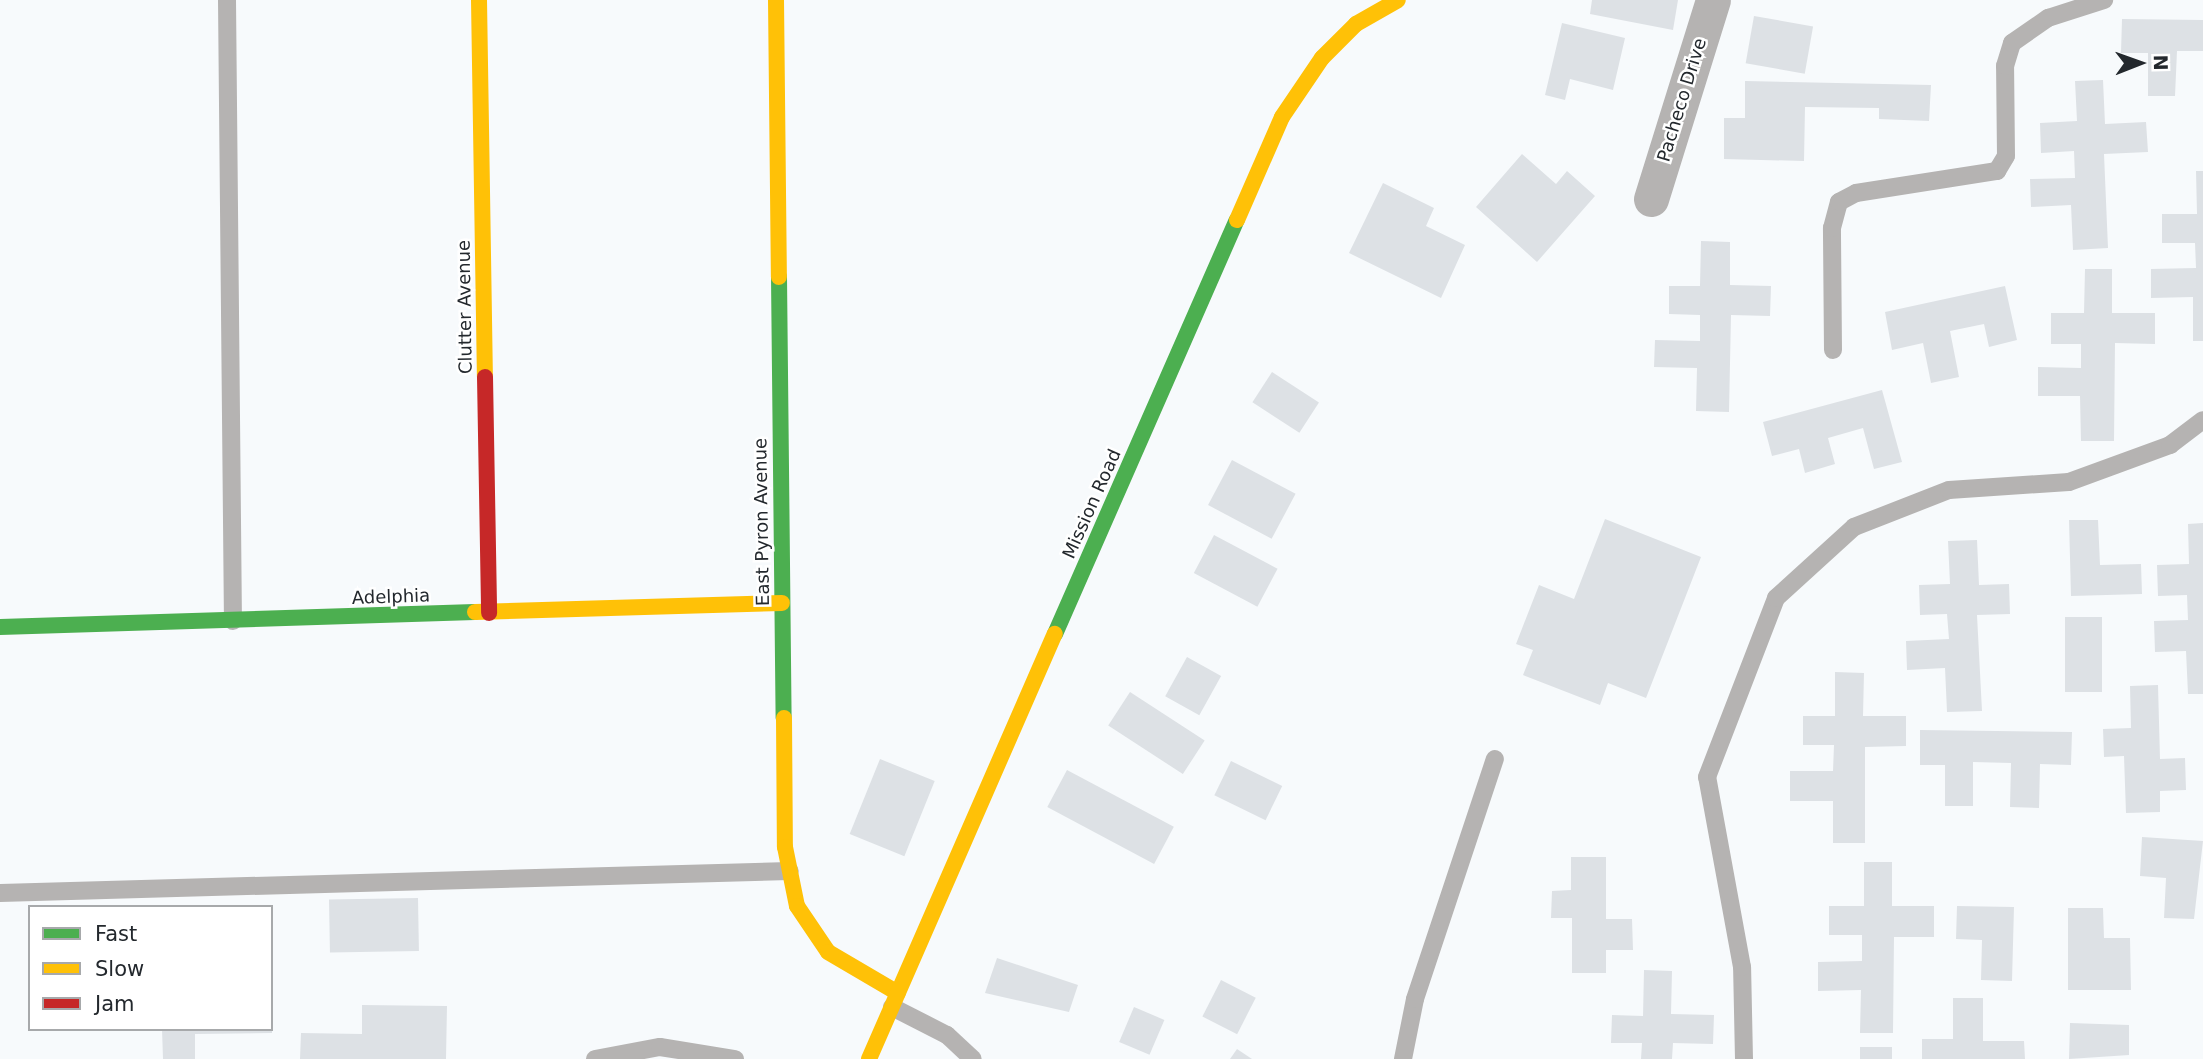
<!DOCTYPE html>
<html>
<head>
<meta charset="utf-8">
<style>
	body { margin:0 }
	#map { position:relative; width:2203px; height:1059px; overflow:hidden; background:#f7fafc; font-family:"DejaVu Sans",sans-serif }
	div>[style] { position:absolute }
	.building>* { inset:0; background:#dde1e5; transform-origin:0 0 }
	.lane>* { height:18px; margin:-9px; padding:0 9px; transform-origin:9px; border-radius:9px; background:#b5b3b2 }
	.street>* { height:35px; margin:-17.5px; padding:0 17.5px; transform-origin:17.5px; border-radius:17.5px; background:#b5b3b2 }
	.fast>* { height:16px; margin:-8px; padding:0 8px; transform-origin:8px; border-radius:8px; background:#4caf50 }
	.slow>* { height:16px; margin:-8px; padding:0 8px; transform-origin:8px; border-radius:8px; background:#ffc107 }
	.jam>* { height:16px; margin:-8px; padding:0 8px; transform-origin:8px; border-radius:8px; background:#c62828 }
	span { translate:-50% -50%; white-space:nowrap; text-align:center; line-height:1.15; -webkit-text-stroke:5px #fff; paint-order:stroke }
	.street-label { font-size:18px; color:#23282d }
	.legend { position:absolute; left:28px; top:905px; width:245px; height:126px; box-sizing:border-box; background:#fff; border:2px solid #a7a9ab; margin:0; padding:9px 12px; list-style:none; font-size:21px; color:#23282d }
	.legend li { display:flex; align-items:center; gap:14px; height:35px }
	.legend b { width:35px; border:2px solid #a7a9ab }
	.north { position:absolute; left:2105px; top:28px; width:70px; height:70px; -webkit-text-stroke:5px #fff; paint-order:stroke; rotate:89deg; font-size:19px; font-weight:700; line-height:28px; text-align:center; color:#23282d }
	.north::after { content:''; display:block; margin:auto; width:24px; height:32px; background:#23282d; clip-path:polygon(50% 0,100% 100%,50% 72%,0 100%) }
</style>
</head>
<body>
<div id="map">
	<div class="building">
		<i style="clip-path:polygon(1592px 0,1678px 0,1673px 30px,1590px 14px)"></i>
		<i style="left:1754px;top:16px;width:60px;height:48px;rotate:10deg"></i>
		<i style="clip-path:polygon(2122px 19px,2203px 20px,2203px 51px,2177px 51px,2175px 96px,2148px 96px,2148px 53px,2121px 53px)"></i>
		<i style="clip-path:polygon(1562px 23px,1625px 38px,1613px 90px,1570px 79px,1565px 100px,1545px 95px)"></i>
		<i style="clip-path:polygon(2103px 80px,2105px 124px,2146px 122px,2148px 152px,2104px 154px,2108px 248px,2073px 250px,2071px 205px,2031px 207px,2030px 179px,2075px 178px,2074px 151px,2041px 153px,2040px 123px,2077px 121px,2075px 81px)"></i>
		<i style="clip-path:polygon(1745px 81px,1931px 85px,1929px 121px,1879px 119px,1879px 108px,1805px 107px,1804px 161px,1724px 159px,1724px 118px,1745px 118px)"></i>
		<i style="clip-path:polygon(1522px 154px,1556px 184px,1567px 171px,1595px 196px,1537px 262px,1476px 207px)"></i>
		<i style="clip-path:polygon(2196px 171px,2203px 171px,2203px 341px,2193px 341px,2193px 297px,2151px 298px,2151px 269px,2196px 268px,2195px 243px,2162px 243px,2162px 214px,2197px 214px)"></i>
		<i style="clip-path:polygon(1383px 183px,1434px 208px,1426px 226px,1465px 245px,1441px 298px,1349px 253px)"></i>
		<i style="clip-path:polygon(1701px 241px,1730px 242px,1730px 285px,1771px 286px,1770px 316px,1731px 315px,1729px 412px,1696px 411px,1697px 368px,1654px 367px,1655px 340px,1700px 341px,1700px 315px,1669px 314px,1669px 286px,1700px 286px)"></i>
		<i style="clip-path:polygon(2085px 269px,2112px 269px,2112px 313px,2155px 313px,2155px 344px,2115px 343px,2114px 441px,2081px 441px,2080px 396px,2038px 396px,2038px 367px,2081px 368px,2081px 344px,2051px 344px,2051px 313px,2084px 313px)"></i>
		<i style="clip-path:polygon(2005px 286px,2017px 340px,1989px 347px,1984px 324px,1950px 331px,1959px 377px,1931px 383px,1923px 343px,1892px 350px,1885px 312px)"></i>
		<i style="left:1272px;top:372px;width:56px;height:36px;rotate:33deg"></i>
		<i style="clip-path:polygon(1882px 390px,1902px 462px,1874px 469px,1863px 428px,1828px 438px,1835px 464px,1805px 473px,1799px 449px,1772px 456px,1763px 422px)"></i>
		<i style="left:1232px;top:460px;width:72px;height:51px;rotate:28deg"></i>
		<i style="clip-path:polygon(1605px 519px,1701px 557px,1646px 698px,1608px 683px,1600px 705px,1523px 675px,1533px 650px,1516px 644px,1539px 585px,1574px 599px)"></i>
		<i style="clip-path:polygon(2069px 520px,2098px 520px,2100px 565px,2141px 564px,2142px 594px,2071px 596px)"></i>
		<i style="clip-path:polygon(2203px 523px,2203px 694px,2188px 694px,2186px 651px,2155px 652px,2154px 621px,2188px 620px,2187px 595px,2158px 596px,2157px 565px,2189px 564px,2188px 524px)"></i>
		<i style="left:1214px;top:535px;width:72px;height:43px;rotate:28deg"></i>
		<i style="clip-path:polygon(1977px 540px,1979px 585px,2009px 584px,2010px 614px,1977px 615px,1982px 711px,1947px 712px,1945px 668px,1907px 670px,1906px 641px,1949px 639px,1947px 614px,1920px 615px,1919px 585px,1950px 584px,1948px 541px)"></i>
		<i style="left:2065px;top:617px;width:37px;height:75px"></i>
		<i style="left:1187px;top:657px;width:39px;height:45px;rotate:29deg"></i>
		<i style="clip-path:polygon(1835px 672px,1864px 673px,1863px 716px,1906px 716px,1906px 746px,1865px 747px,1865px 843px,1833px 843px,1833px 801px,1790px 801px,1790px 771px,1833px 771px,1834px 745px,1803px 745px,1803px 716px,1835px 716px)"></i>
		<i style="clip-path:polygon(2158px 685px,2160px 759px,2185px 758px,2186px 790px,2160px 791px,2160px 812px,2126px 813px,2124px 756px,2104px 757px,2103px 729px,2131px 728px,2130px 686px)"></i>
		<i style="left:1130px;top:692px;width:89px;height:40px;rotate:33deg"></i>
		<i style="clip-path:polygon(1920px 730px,2072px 732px,2071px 765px,2040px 764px,2039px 808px,2010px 807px,2011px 763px,1973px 762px,1973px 806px,1945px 806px,1945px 765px,1920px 765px)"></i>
		<i style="left:880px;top:759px;width:59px;height:81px;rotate:22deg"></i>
		<i style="left:1231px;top:761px;width:57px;height:38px;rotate:26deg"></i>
		<i style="left:1067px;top:770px;width:121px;height:42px;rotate:28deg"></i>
		<i style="clip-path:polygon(2142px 837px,2203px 841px,2194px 919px,2164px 918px,2166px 878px,2140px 876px)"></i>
		<i style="clip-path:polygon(1571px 857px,1606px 857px,1606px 919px,1632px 919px,1633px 950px,1606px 950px,1606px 973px,1572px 973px,1572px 918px,1551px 918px,1552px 891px,1571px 890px)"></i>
		<i style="clip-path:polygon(1864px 862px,1892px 862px,1892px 906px,1934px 906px,1934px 937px,1894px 937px,1893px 1033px,1860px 1033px,1861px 990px,1818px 991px,1818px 962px,1862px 961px,1862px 935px,1829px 935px,1829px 906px,1864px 906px)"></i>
		<i style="left:418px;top:898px;width:53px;height:89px;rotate:89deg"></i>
		<i style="clip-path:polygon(1957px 906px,2014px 907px,2012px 981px,1981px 980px,1982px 940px,1956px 939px)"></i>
		<i style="clip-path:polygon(2068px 908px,2103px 908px,2104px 938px,2130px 938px,2131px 990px,2068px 990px)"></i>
		<i style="clip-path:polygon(997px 958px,1078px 985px,1069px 1012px,985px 993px)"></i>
		<i style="clip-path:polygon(1644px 970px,1672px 971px,1671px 1014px,1714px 1015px,1713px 1044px,1673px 1043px,1672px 1059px,1641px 1059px,1642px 1043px,1611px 1043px,1612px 1015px,1643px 1016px)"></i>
		<i style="left:1221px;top:980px;width:39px;height:41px;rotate:27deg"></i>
		<i style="clip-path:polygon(1953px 998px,1983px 998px,1983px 1041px,2024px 1041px,2025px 1059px,1922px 1059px,1922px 1039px,1953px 1039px)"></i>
		<i style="clip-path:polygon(362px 1005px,447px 1006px,446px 1059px,300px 1059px,301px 1033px,362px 1034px)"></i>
		<i style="left:1134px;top:1007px;width:33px;height:38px;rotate:23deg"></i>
		<i style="clip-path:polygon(2070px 1023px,2129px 1025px,2129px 1055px,2069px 1059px)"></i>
		<i style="clip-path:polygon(162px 1029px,272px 1029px,272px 1033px,195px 1034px,195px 1059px,163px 1059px)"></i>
		<i style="left:1860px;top:1047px;width:32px;height:12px"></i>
		<i style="clip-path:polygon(1237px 1049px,1252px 1059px,1230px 1059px)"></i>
	</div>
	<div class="lane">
		<i style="left:227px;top:0;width:621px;rotate:89.45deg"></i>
		<i style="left:1833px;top:350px;width:122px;rotate:-90.5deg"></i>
		<i style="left:1832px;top:228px;width:27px;rotate:-75deg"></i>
		<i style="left:1839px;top:202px;width:19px;rotate:-28deg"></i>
		<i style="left:1856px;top:193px;width:143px;rotate:-8.9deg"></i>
		<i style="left:1997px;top:171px;width:17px;rotate:-59deg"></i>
		<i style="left:2006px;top:156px;width:90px;rotate:-90.6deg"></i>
		<i style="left:2005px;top:66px;width:24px;rotate:-73deg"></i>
		<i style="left:2012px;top:43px;width:44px;rotate:-34.8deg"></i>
		<i style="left:2048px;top:18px;width:59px;rotate:-17.8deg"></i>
		<i style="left:0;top:893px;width:790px;rotate:-1.6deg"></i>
		<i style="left:892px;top:1007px;width:62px;rotate:27deg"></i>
		<i style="left:947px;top:1035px;width:35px;rotate:43deg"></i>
		<i style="left:595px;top:1059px;width:66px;rotate:-10.5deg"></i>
		<i style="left:660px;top:1047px;width:76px;rotate:9.1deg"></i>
		<i style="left:1403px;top:1059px;width:61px;rotate:-78.7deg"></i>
		<i style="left:1415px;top:999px;width:253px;rotate:-71.6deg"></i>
		<i style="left:1744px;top:1059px;width:92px;rotate:-91.2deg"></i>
		<i style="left:1742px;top:967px;width:193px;rotate:-100.4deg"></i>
		<i style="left:1707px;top:777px;width:192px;rotate:-68.9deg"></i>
		<i style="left:1776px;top:598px;width:105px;rotate:-42.3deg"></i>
		<i style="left:1854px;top:527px;width:102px;rotate:-21.3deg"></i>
		<i style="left:1949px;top:490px;width:120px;rotate:-3.8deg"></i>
		<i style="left:2069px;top:482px;width:108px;rotate:-20.1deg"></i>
		<i style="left:2170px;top:445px;width:41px;rotate:-37.1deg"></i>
	</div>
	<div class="street">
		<i style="left:1651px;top:199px;width:208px;rotate:-72.7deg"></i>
	</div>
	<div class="fast">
		<i style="left:779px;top:277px;width:441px;rotate:89.4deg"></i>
		<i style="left:0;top:627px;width:475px;rotate:-1.8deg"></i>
		<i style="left:1055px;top:634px;width:452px;rotate:-66.3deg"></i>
	</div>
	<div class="slow">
		<i style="left:479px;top:0;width:377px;rotate:89.1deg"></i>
		<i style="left:776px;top:0;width:277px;rotate:89.4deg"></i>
		<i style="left:1237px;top:220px;width:112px;rotate:-66.4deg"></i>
		<i style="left:1282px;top:117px;width:71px;rotate:-55.9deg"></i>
		<i style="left:1322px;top:58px;width:48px;rotate:-45deg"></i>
		<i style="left:1356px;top:24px;width:48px;rotate:-29.7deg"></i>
		<i style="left:475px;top:612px;width:307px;rotate:-1.7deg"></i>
		<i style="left:784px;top:718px;width:129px;rotate:89.6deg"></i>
		<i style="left:785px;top:847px;width:60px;rotate:78.5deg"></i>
		<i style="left:797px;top:906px;width:55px;rotate:56deg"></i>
		<i style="left:828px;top:952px;width:81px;rotate:30.4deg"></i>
		<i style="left:869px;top:1059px;width:464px;rotate:-66.4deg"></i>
	</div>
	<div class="jam">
		<i style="left:485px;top:377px;width:236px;rotate:89deg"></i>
	</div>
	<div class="street-label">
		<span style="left:1682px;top:100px;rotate:-73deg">Pacheco Drive</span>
		<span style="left:465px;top:307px;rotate:-91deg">Clutter Avenue</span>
		<span style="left:1092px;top:504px;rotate:-66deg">Mission Road</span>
		<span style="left:762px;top:522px;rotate:-91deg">East Pyron Avenue</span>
		<span style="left:391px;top:597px;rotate:-2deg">Adelphia</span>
	</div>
	<ul class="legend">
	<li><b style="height:9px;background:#4caf50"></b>Fast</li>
	<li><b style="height:9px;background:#ffc107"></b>Slow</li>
	<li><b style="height:9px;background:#c62828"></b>Jam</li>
	</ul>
	<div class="north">N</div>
</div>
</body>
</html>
